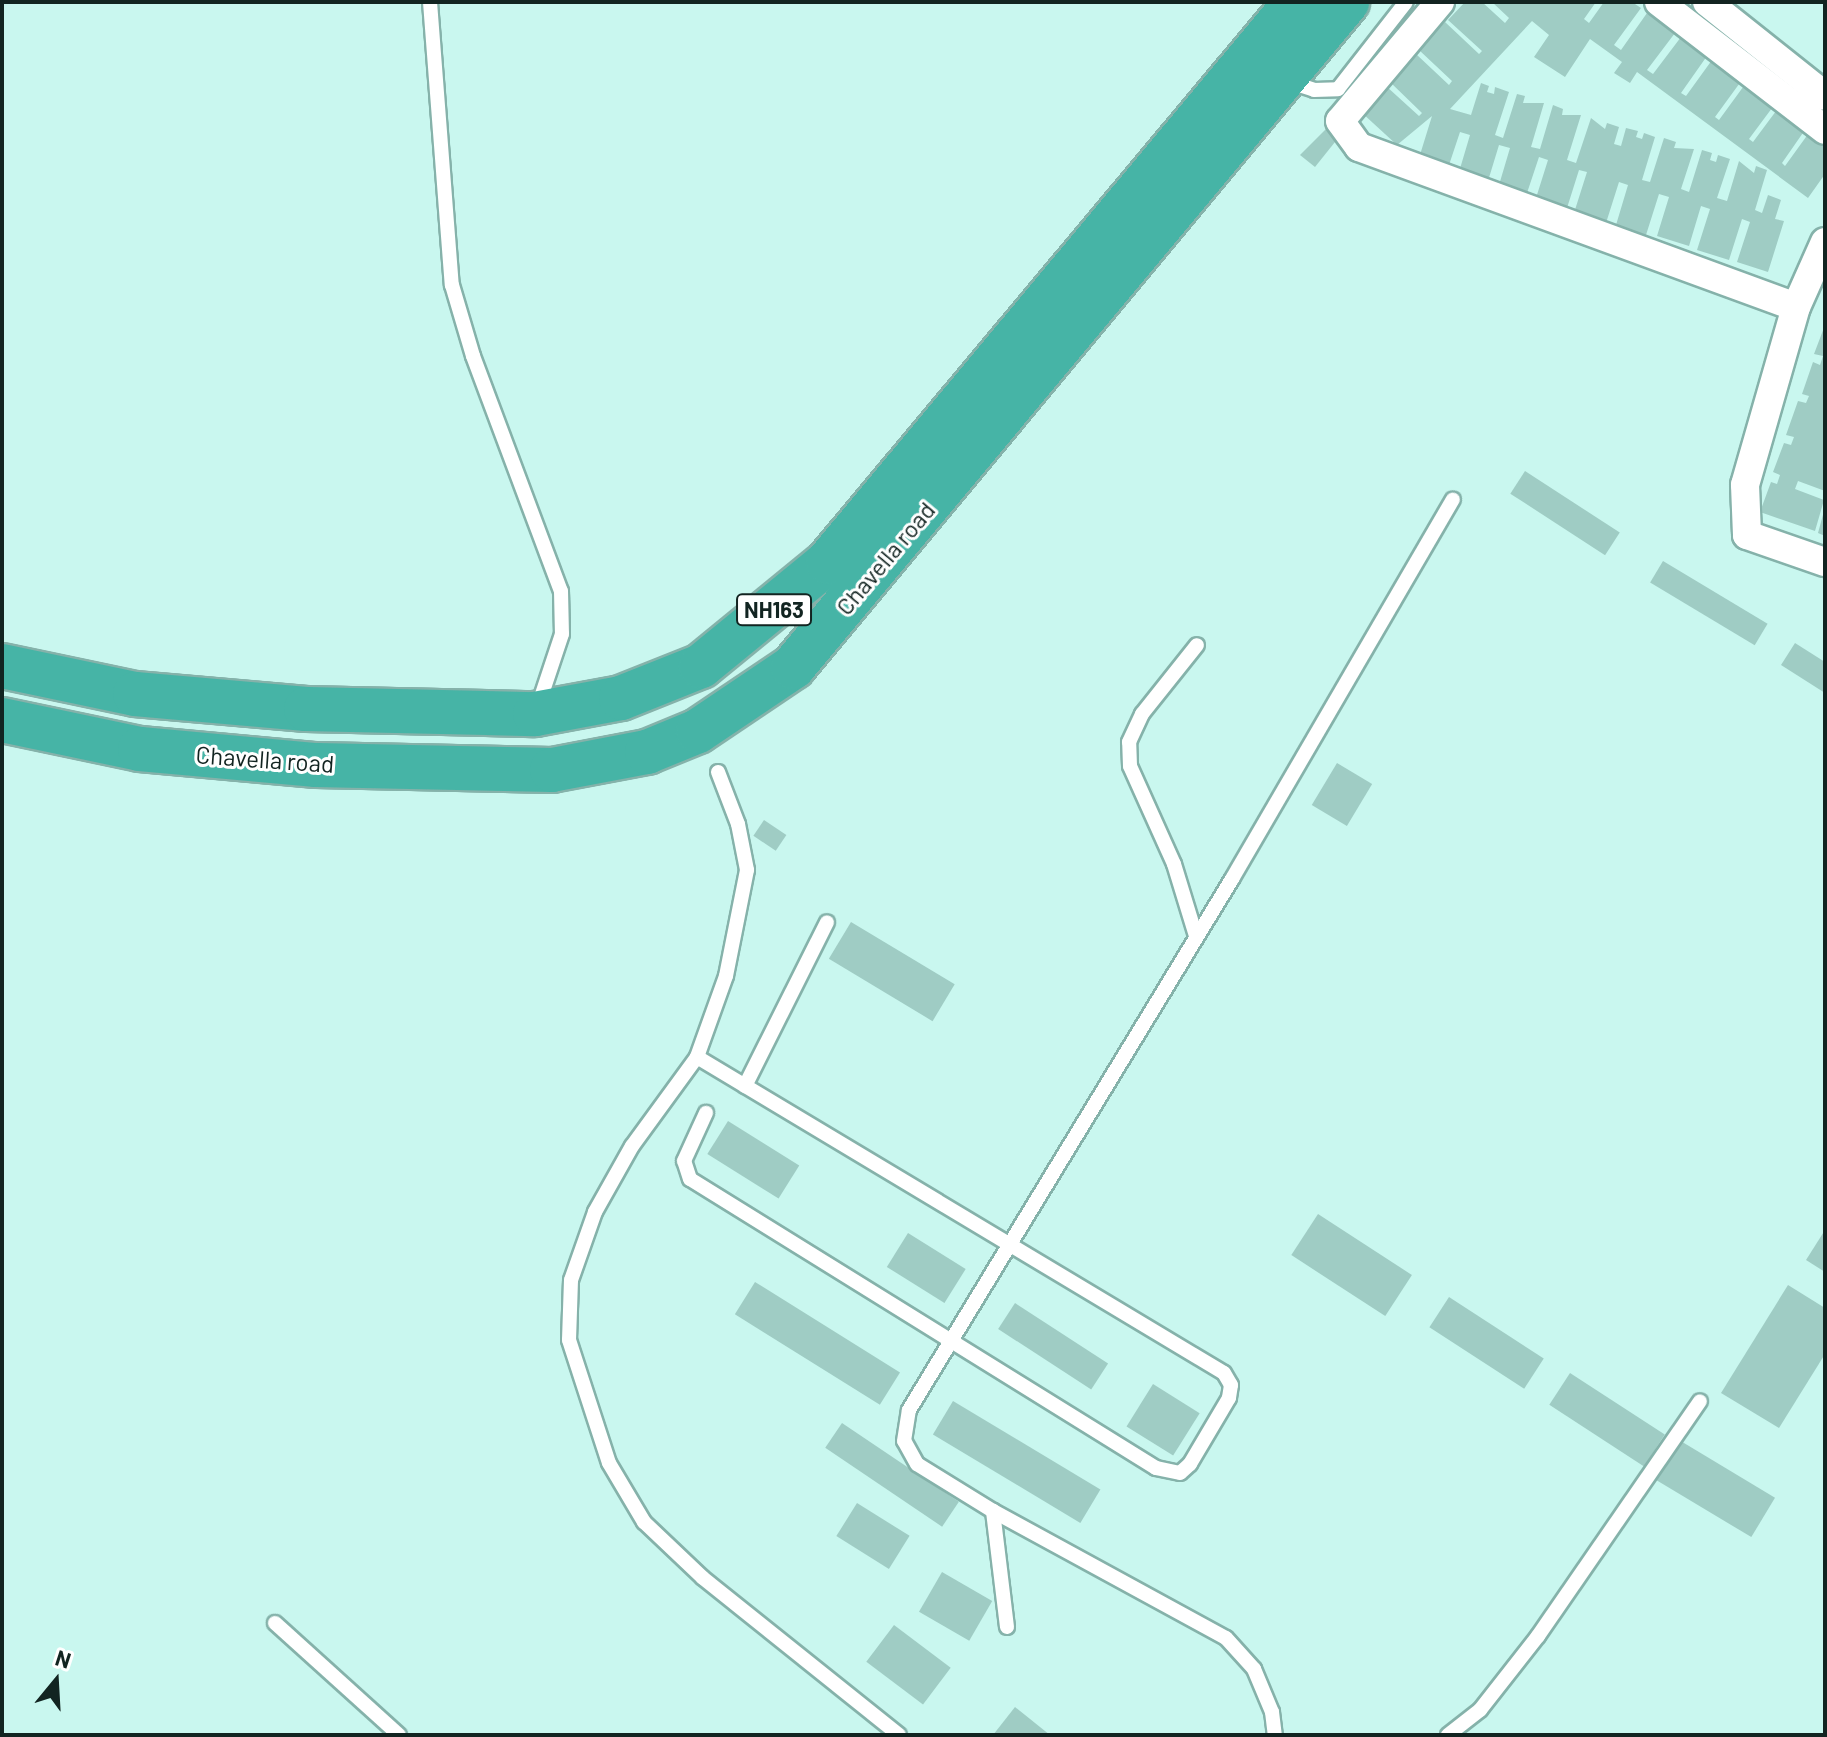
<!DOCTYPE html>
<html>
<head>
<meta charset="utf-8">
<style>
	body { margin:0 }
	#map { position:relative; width:1827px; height:1737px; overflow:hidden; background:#c9f7ef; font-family:Barlow,sans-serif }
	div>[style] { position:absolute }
	.building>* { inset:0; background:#9fccc4; transform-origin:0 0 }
	.roads { filter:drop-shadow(2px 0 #85b2aa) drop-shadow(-2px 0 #85b2aa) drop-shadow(0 2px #85b2aa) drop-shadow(0 -2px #85b2aa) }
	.lane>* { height:14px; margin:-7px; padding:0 7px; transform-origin:7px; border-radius:7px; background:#fff }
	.street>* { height:28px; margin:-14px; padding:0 14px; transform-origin:14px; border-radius:14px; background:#fff }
	.highway>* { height:44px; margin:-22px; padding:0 22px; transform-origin:22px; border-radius:22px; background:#46b4a6 }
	span { translate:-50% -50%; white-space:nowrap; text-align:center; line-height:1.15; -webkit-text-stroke:6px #fff; paint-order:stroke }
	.shield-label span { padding:2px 6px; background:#fff; border:2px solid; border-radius:6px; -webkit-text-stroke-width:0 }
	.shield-label { font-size:22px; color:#122421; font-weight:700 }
	.street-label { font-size:24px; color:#122421 }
	.frame { position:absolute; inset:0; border:4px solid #122421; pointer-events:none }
	.north { position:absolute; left:16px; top:1641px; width:80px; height:80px; -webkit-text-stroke:6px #fff; paint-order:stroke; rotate:18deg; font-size:22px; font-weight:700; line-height:32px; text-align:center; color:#122421 }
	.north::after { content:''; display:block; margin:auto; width:28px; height:36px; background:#122421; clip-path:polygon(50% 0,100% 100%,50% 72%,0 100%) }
</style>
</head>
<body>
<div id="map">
	<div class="building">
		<i style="clip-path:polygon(1465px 2px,1482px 2px,1505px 23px,1509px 18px,1492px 2px,1596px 2px,1584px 19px,1589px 23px,1604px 2px,1632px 2px,1641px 8px,1614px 45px,1621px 50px,1647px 13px,1675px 33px,1647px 70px,1653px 74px,1681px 37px,1707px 56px,1681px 93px,1686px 96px,1712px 60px,1742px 80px,1715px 117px,1719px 120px,1746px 83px,1775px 104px,1749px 139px,1753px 142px,1779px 107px,1807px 127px,1782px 163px,1785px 166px,1811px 130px,1825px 140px,1825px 174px,1808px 198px,1637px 72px,1630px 83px,1614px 73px,1622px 62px,1590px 39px,1565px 77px,1534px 57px,1549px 35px,1532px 21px,1450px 109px,1471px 115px,1481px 83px,1489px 86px,1487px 92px,1494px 94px,1495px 87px,1509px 92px,1495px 135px,1503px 138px,1517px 94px,1525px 96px,1523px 103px,1544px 103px,1531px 147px,1540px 149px,1553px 105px,1563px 109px,1562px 115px,1581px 115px,1567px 160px,1576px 163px,1591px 118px,1605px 129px,1607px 123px,1619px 127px,1614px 144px,1621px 146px,1626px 128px,1638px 131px,1636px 137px,1642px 139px,1644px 133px,1655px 137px,1642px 180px,1650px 182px,1664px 138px,1676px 142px,1674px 148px,1694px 149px,1681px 189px,1689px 192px,1702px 150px,1712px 153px,1710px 160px,1716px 162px,1718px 155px,1730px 159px,1717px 198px,1727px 201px,1739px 161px,1754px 173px,1756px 166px,1767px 170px,1755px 210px,1762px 213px,1768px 195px,1781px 200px,1775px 219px,1784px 221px,1768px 272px,1737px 262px,1750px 222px,1742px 219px,1729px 260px,1697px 250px,1710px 209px,1701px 206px,1689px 246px,1657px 236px,1669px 197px,1659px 194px,1646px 235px,1616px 225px,1628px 185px,1619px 182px,1606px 223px,1574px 213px,1587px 172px,1579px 170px,1567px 208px,1536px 198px,1548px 160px,1539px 157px,1527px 193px,1499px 185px,1510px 148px,1499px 145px,1488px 181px,1459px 172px,1470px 135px,1460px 132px,1448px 168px,1419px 158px,1432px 116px,1397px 145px,1361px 112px,1386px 86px,1419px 116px,1422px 113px,1390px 82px,1416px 54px,1449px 85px,1452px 81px,1419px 50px,1445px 22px,1479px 54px,1482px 51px,1448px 20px)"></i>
		<i style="clip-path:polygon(1332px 123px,1339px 137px,1315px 167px,1300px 155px)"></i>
		<i style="clip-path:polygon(1825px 325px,1825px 491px,1798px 481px,1795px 489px,1824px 500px,1815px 531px,1760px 512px,1771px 482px,1777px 484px,1780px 475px,1773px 472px,1784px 443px,1791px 445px,1794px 437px,1786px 435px,1798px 401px,1806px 403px,1809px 396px,1802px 394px,1813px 362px,1820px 365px,1823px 356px,1814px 354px)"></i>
		<i style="left:1525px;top:471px;width:113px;height:27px;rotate:33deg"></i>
		<i style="clip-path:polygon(1824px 511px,1825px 511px,1825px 536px,1818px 533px)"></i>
		<i style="left:1663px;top:561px;width:122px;height:25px;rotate:31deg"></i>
		<i style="clip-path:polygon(1795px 643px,1825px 662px,1825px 693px,1781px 665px)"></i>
		<i style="left:1337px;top:763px;width:41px;height:49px;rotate:31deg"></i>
		<i style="left:764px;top:820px;width:27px;height:19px;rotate:34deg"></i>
		<i style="left:851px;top:922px;width:121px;height:43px;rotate:31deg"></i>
		<i style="left:728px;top:1121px;width:84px;height:39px;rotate:32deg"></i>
		<i style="left:1318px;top:1214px;width:112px;height:49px;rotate:33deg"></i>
		<i style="clip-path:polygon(1825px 1230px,1825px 1272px,1806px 1260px)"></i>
		<i style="left:908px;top:1233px;width:68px;height:40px;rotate:32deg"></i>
		<i style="left:755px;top:1282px;width:171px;height:38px;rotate:32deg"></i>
		<i style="clip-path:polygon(1788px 1285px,1825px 1308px,1825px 1354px,1779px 1428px,1721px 1393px)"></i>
		<i style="left:1449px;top:1297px;width:113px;height:36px;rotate:33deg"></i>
		<i style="left:1015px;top:1303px;width:111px;height:31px;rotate:33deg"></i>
		<i style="left:1570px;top:1373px;width:113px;height:38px;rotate:33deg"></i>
		<i style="left:1153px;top:1384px;width:55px;height:50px;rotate:32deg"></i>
		<i style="left:953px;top:1401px;width:172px;height:39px;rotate:31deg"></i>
		<i style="left:842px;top:1423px;width:141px;height:30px;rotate:34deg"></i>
		<i style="left:1679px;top:1440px;width:112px;height:46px;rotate:31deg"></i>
		<i style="left:857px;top:1503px;width:62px;height:39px;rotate:32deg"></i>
		<i style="left:942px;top:1572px;width:58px;height:46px;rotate:30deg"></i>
		<i style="left:894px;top:1625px;width:71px;height:46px;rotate:37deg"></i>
		<i style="clip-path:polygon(1015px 1707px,1050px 1735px,993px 1735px)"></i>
	</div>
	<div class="roads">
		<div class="lane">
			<i style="left:430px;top:2px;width:284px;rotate:85.6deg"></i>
			<i style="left:452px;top:285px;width:74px;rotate:73.5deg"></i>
			<i style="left:473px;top:356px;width:251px;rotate:69.5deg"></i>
			<i style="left:561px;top:591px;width:43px;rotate:88.7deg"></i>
			<i style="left:562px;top:634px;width:76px;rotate:108.4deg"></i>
			<i style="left:1287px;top:81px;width:28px;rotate:18deg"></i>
			<i style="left:1314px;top:90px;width:24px;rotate:-2deg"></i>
			<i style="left:1338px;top:89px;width:110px;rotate:-52deg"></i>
			<i style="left:718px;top:772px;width:56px;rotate:69deg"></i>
			<i style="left:738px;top:824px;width:47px;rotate:78.9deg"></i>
			<i style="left:747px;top:870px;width:108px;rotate:101.2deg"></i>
			<i style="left:726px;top:976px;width:86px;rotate:109.7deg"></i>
			<i style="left:697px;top:1057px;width:110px;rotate:126.1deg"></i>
			<i style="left:632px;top:1146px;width:76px;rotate:119.3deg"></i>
			<i style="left:595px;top:1212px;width:72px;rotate:109.4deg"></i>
			<i style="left:571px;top:1280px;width:60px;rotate:91.9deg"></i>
			<i style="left:569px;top:1340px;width:129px;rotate:72deg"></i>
			<i style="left:609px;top:1463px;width:69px;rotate:59.3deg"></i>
			<i style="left:644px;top:1522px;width:81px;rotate:43.5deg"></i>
			<i style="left:703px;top:1578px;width:251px;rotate:38.7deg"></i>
			<i style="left:1196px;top:936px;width:75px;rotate:-107deg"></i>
			<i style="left:1174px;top:864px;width:107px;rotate:-114.2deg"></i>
			<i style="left:1130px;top:766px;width:24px;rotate:-92deg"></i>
			<i style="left:1129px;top:742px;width:31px;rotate:-65deg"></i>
			<i style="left:1142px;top:714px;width:88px;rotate:-51.4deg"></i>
			<i style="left:697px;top:1057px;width:614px;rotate:30.95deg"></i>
			<i style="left:1224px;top:1373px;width:14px;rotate:60deg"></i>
			<i style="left:1231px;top:1385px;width:13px;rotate:99deg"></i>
			<i style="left:1229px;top:1398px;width:77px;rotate:120.6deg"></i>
			<i style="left:1190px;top:1464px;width:13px;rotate:138deg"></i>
			<i style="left:1180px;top:1473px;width:25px;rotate:-168deg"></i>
			<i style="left:1156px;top:1468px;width:548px;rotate:-148.19deg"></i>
			<i style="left:690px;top:1179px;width:19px;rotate:-108deg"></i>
			<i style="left:684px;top:1161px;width:53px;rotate:-65.4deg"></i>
			<i style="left:745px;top:1086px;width:183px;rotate:-63.4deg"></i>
			<i style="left:993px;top:1511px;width:265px;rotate:28.6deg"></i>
			<i style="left:1226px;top:1638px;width:42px;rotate:47.9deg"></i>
			<i style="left:1254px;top:1669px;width:47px;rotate:67.3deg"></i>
			<i style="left:1272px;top:1712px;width:23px;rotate:83deg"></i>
			<i style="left:275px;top:1623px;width:167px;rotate:42.1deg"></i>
			<i style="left:1007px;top:1627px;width:117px;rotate:-96.9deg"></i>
			<i style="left:993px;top:1511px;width:89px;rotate:-148.3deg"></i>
			<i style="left:917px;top:1464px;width:26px;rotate:-119deg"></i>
			<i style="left:904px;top:1441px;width:31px;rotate:-81deg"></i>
			<i style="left:909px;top:1410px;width:622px;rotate:-58.69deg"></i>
			<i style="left:1232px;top:879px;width:439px;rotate:-59.8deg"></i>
			<i style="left:1448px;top:1735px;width:41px;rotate:-38deg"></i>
			<i style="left:1480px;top:1710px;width:94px;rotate:-51.9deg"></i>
			<i style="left:1538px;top:1636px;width:285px;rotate:-55.4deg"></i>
		</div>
		<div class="street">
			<i style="left:1440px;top:2px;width:155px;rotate:130deg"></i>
			<i style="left:1340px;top:121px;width:32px;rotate:54deg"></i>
			<i style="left:1359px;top:147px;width:465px;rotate:20.1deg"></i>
			<i style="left:1659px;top:2px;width:210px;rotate:37.6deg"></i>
			<i style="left:1707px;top:2px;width:151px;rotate:38.5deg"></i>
			<i style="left:1825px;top:242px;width:71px;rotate:114deg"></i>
			<i style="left:1796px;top:307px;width:185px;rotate:106deg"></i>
			<i style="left:1745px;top:485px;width:50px;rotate:87.7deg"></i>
			<i style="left:1747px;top:535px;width:83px;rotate:19.1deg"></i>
		</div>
		<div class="highway">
			<i style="left:2px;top:666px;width:136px;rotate:11.9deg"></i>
			<i style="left:135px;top:694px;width:172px;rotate:5deg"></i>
			<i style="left:306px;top:709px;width:229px;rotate:1.3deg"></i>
			<i style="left:535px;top:714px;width:87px;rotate:-10.5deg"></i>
			<i style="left:621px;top:698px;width:86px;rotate:-21.8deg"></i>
			<i style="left:701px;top:666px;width:164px;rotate:-39.3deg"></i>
			<i style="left:828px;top:562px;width:730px;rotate:-50.11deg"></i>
			<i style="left:2px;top:720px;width:141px;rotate:11.9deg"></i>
			<i style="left:140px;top:749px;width:177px;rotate:5.2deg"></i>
			<i style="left:316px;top:765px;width:236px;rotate:1.2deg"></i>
			<i style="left:552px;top:770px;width:97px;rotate:-10.7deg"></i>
			<i style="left:647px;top:752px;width:55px;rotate:-22.4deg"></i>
			<i style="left:698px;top:731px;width:115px;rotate:-34deg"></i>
			<i style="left:793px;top:667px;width:866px;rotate:-50.2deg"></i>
		</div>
	</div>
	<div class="shield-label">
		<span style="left:774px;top:610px">NH163</span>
	</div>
	<div class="street-label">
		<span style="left:885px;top:558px;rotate:-50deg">Chavella road</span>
		<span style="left:265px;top:759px;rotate:4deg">Chavella road</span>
	</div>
	<div class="frame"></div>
	<div class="north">N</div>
</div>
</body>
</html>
